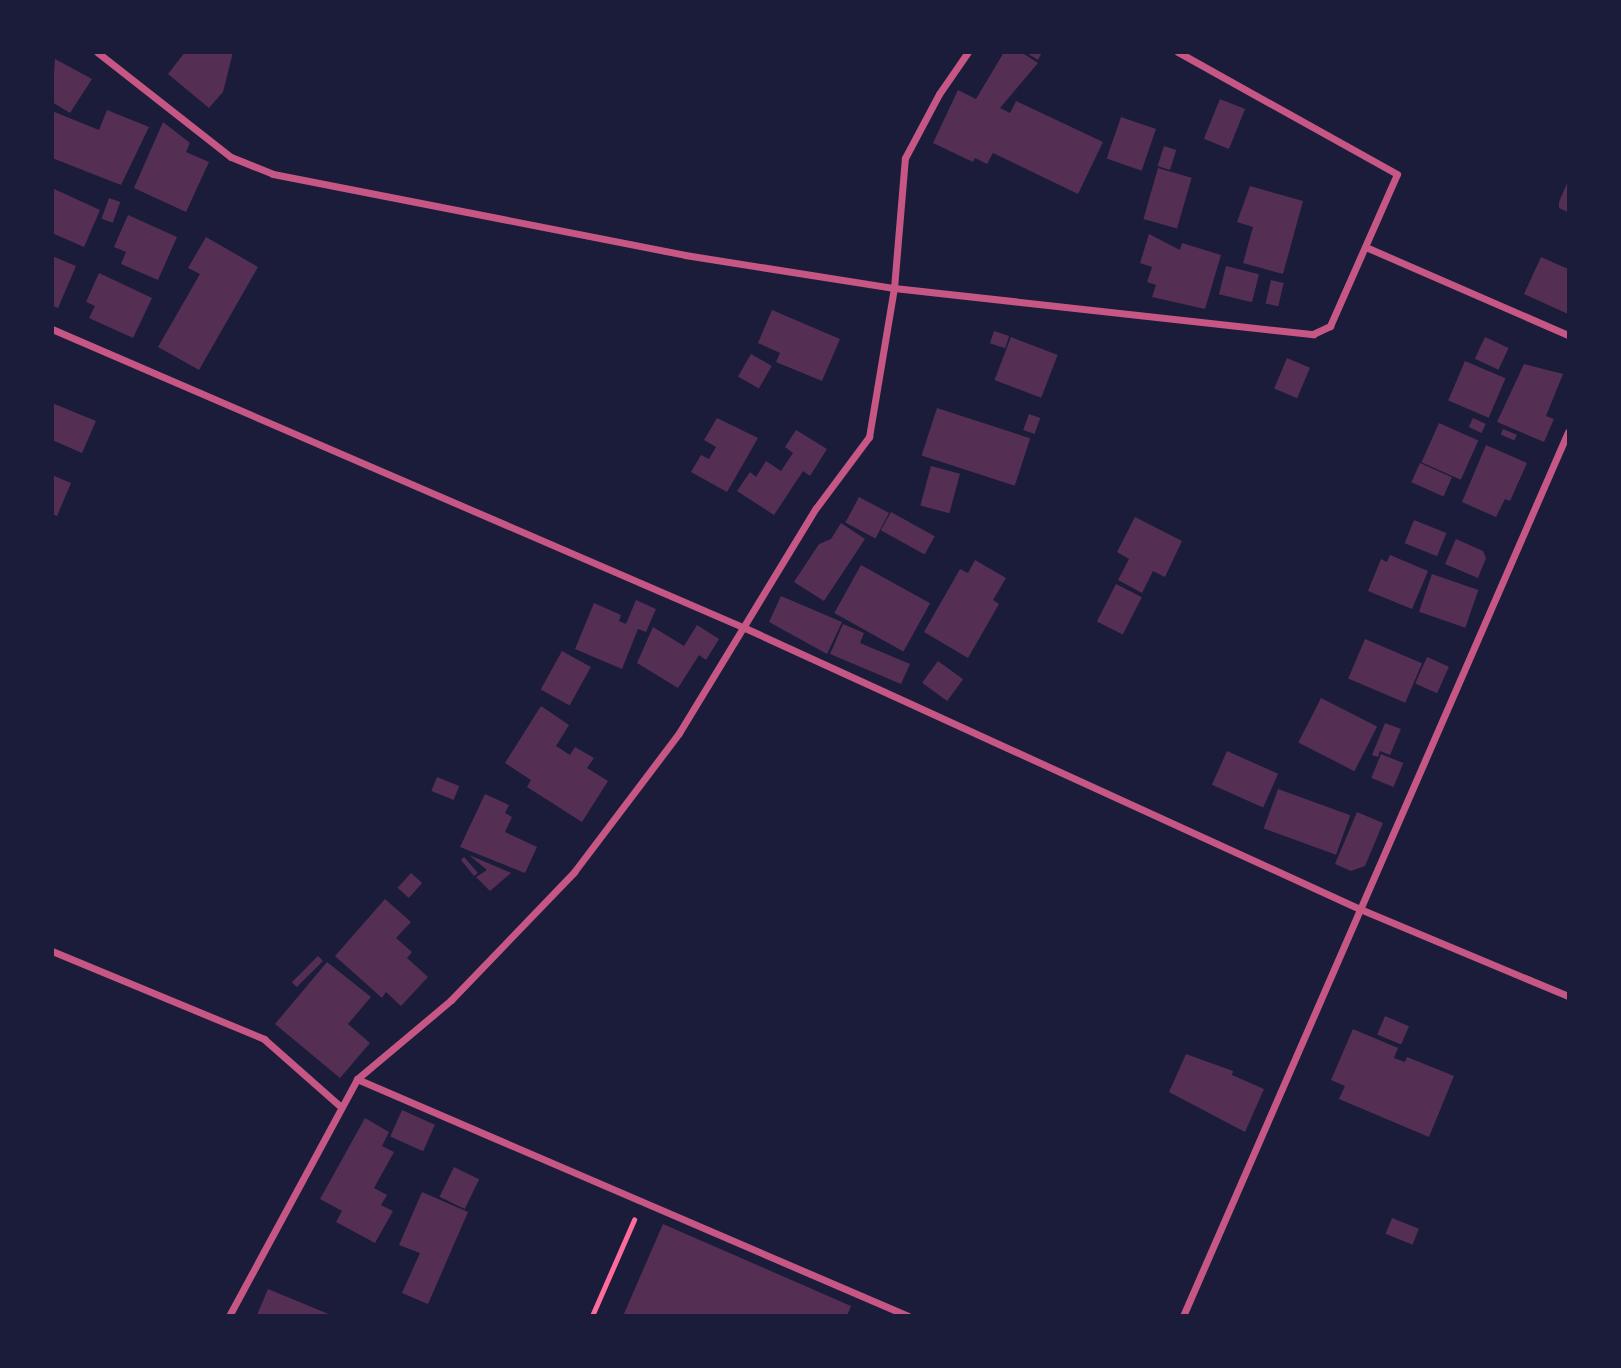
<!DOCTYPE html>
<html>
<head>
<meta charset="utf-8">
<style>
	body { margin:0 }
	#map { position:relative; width:1621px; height:1368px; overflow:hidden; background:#1b1b3a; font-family:"IBM Plex Sans",sans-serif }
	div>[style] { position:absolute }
	.building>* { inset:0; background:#542f53; transform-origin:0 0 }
	.path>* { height:4.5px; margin:-2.25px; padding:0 2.25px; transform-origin:2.25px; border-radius:2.25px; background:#ff6b9d }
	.minor>* { height:7px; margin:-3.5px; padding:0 3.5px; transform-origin:3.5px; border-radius:3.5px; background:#c65784 }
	span { translate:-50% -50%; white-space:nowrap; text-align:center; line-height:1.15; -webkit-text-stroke:7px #1b1b3a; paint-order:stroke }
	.frame { position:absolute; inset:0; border:54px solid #1b1b3a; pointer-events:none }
</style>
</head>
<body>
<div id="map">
	<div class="building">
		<i style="clip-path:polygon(185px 52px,233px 52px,223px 92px,209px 108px,168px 74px)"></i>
		<i style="clip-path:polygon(1004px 52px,1021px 52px,1038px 63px,1000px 108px,1010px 113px,1016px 101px,1103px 142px,1078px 194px,993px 153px,987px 164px,975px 158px,973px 162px,933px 143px,958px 90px,976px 99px)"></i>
		<i style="clip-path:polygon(1025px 52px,1042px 52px,1038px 60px)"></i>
		<i style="clip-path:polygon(55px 59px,92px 79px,70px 113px,52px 102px)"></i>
		<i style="left:1220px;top:99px;width:27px;height:43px;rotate:22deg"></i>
		<i style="clip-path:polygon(107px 110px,149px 127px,121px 185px,52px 158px,52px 111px,99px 130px)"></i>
		<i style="left:1121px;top:117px;width:37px;height:44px;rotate:19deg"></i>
		<i style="clip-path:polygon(163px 122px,190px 143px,186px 152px,209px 162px,186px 212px,134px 188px)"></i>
		<i style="left:1164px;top:146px;width:13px;height:21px;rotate:18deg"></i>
		<i style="left:1158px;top:168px;width:35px;height:53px;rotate:16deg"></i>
		<i style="clip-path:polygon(1568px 181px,1568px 212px,1559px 208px,1559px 202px)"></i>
		<i style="clip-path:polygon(1250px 186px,1303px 201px,1283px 274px,1243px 263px,1253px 227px,1237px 222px)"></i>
		<i style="clip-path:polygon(52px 188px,100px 210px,84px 247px,52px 233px)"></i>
		<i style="left:109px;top:198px;width:12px;height:22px;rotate:20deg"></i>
		<i style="clip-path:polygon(128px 215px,177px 237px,158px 280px,121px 264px,126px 252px,114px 247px)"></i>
		<i style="clip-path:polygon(1149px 234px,1180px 250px,1182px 243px,1221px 255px,1205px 309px,1152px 297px,1156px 285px,1147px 282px,1152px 267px,1140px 263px)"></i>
		<i style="clip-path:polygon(206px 237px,258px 267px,199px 370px,158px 347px,200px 274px,188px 268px)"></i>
		<i style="clip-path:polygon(52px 256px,76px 266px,58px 308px,52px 306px)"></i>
		<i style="clip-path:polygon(1541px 257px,1568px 269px,1568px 314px,1524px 294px)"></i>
		<i style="left:1226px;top:266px;width:34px;height:29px;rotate:14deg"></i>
		<i style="clip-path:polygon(99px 273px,152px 298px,133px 338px,89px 318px,95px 306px,86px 302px)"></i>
		<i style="left:1271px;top:280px;width:13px;height:24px;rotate:13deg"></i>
		<i style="clip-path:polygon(772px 310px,840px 339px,822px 381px,776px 362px,780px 353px,758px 343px)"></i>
		<i style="left:994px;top:331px;width:16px;height:13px;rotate:18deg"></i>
		<i style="left:1011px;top:337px;width:50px;height:46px;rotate:21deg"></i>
		<i style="left:1485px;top:337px;width:26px;height:24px;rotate:25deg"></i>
		<i style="left:751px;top:354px;width:24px;height:26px;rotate:30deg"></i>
		<i style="left:1287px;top:358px;width:25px;height:33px;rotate:23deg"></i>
		<i style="left:1465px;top:361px;width:44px;height:43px;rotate:23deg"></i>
		<i style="clip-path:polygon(1524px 364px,1563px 374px,1546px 416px,1554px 419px,1544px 442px,1497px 422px)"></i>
		<i style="clip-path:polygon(52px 403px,96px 421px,82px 453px,52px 440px)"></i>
		<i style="left:937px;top:408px;width:98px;height:50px;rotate:18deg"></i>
		<i style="left:1029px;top:414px;width:12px;height:17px;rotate:20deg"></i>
		<i style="clip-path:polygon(717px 418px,758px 438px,727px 492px,691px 472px,701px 455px,709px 459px,716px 447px,704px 440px)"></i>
		<i style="left:1473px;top:418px;width:14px;height:10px;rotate:25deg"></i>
		<i style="left:1439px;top:423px;width:43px;height:43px;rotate:24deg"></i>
		<i style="left:1503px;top:429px;width:15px;height:6px;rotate:23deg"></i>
		<i style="clip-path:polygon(796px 430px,827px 449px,810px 476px,803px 471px,774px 515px,737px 491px,750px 472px,756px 477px,766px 461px,781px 471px,793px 453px,785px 447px)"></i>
		<i style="clip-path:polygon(1486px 445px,1527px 463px,1510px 501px,1505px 499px,1496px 517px,1462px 502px)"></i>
		<i style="left:1420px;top:463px;width:35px;height:21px;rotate:24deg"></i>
		<i style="left:931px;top:466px;width:30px;height:41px;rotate:15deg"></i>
		<i style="clip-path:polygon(52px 475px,71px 483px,57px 516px,52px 514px)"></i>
		<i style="left:859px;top:497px;width:34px;height:29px;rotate:28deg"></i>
		<i style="left:891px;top:512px;width:50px;height:21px;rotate:29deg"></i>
		<i style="clip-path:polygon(1135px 517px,1182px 541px,1165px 577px,1153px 571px,1142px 593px,1118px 580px,1129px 559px,1117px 552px)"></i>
		<i style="left:1414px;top:520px;width:35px;height:25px;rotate:22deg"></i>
		<i style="clip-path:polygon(841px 523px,865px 539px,824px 601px,794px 582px,819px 544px,831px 539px)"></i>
		<i style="clip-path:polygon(1456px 539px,1483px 551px,1486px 558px,1478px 578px,1445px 564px)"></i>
		<i style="clip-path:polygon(1390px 555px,1428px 571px,1412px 609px,1368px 591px,1381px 559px,1387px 562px)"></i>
		<i style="clip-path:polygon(975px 560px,1006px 578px,993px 600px,999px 604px,968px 658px,924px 632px,960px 569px,968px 573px)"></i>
		<i style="left:861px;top:565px;width:79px;height:55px;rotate:29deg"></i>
		<i style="left:1432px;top:574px;width:49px;height:40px;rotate:19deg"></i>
		<i style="left:1116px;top:584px;width:29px;height:42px;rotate:27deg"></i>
		<i style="clip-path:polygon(781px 596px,842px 622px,827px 654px,769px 622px)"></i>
		<i style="clip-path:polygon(636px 600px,656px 609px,646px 632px,638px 629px,622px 669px,575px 649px,594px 603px,621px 615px,619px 621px,626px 624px)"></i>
		<i style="clip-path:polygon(843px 624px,864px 633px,860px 643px,910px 664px,901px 684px,830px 654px)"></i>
		<i style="clip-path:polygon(697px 625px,719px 639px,706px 660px,699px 655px,678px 688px,637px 663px,653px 627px,684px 646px)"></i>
		<i style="left:1365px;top:639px;width:62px;height:43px;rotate:23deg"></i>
		<i style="left:562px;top:651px;width:33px;height:44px;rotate:29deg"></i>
		<i style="left:1427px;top:657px;width:24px;height:29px;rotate:24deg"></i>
		<i style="left:938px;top:661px;width:31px;height:27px;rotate:36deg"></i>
		<i style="left:1321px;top:698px;width:63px;height:50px;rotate:27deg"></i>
		<i style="clip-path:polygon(541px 706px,569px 725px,556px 746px,570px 755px,575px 747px,594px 758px,587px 768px,608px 781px,582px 822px,527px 787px,531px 780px,505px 763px)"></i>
		<i style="clip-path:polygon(1385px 723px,1401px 729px,1390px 755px,1380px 751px,1378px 757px,1372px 755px)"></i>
		<i style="left:1227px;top:751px;width:56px;height:37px;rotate:24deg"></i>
		<i style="left:1381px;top:754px;width:24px;height:26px;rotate:22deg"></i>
		<i style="left:437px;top:777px;width:24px;height:15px;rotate:22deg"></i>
		<i style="left:1278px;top:789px;width:77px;height:42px;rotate:20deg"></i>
		<i style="clip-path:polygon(485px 794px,509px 805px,505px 813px,512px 817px,505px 832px,537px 847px,525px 873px,460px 847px)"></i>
		<i style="clip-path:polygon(1357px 812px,1383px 823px,1365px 866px,1351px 871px,1335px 864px)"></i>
		<i style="clip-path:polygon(469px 855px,511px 873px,490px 891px,476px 877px,487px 870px)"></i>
		<i style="clip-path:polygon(464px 857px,478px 873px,474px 876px,461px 860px)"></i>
		<i style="left:411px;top:873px;width:15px;height:20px;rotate:42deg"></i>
		<i style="clip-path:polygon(385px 899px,411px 922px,396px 938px,412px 952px,407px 958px,428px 977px,401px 1006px,386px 992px,382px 998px,335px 956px)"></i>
		<i style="left:318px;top:956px;width:7px;height:37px;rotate:45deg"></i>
		<i style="clip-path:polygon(327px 962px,371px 997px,348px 1024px,370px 1043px,340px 1078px,275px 1024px)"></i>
		<i style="left:1385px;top:1016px;width:26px;height:20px;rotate:23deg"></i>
		<i style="clip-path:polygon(1353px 1029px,1398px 1048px,1394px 1058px,1405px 1062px,1407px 1057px,1454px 1076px,1429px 1137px,1339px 1099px,1345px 1086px,1331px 1080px)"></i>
		<i style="clip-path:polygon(1186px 1054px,1233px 1071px,1232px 1075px,1264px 1089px,1245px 1132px,1169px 1092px)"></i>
		<i style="left:402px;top:1110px;width:36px;height:29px;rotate:24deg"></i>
		<i style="clip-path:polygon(365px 1118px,389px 1132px,382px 1146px,394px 1152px,374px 1188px,387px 1195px,381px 1205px,393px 1211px,375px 1243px,336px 1222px,342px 1211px,320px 1199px)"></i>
		<i style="left:454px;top:1167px;width:28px;height:33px;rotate:26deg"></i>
		<i style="clip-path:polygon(422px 1192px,468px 1212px,428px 1304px,402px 1293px,420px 1253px,399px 1245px)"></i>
		<i style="left:1392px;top:1218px;width:29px;height:17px;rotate:22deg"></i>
		<i style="clip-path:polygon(663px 1224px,851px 1306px,847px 1316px,623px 1316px)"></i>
		<i style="clip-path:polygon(268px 1289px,331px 1315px,331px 1316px,257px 1315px)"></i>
	</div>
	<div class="path">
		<i style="left:592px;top:1316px;width:105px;rotate:-66.4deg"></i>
	</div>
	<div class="minor">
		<i style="left:97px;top:52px;width:170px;rotate:38.1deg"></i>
		<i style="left:231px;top:157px;width:45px;rotate:22deg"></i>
		<i style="left:273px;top:174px;width:420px;rotate:11.1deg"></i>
		<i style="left:685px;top:255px;width:212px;rotate:9deg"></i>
		<i style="left:894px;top:288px;width:422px;rotate:6.3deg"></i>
		<i style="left:1313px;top:334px;width:19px;rotate:-25deg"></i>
		<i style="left:1330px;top:326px;width:166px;rotate:-66.2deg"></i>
		<i style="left:1397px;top:174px;width:251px;rotate:-150.9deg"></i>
		<i style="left:1368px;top:248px;width:218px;rotate:23.5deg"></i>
		<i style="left:52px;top:329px;width:755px;rotate:23.34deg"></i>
		<i style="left:745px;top:628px;width:676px;rotate:24.56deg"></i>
		<i style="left:1360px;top:909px;width:225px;rotate:22.7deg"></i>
		<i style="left:52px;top:951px;width:230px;rotate:22.5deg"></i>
		<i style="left:264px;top:1039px;width:101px;rotate:41.4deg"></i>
		<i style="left:357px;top:1079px;width:600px;rotate:23.27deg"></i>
		<i style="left:229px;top:1316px;width:269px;rotate:-61.6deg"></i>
		<i style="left:357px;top:1079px;width:123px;rotate:-40deg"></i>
		<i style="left:451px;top:1000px;width:178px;rotate:-46.1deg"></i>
		<i style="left:574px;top:872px;width:174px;rotate:-52.9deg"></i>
		<i style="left:679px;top:733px;width:263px;rotate:-58.7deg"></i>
		<i style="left:816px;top:508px;width:89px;rotate:-53.3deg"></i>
		<i style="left:869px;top:437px;width:151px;rotate:-80.5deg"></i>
		<i style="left:894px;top:288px;width:130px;rotate:-85.2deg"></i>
		<i style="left:905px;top:158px;width:72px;rotate:-62deg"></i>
		<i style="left:939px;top:94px;width:51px;rotate:-55.4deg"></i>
		<i style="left:1183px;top:1316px;width:964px;rotate:-66.47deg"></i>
	</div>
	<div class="frame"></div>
</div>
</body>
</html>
